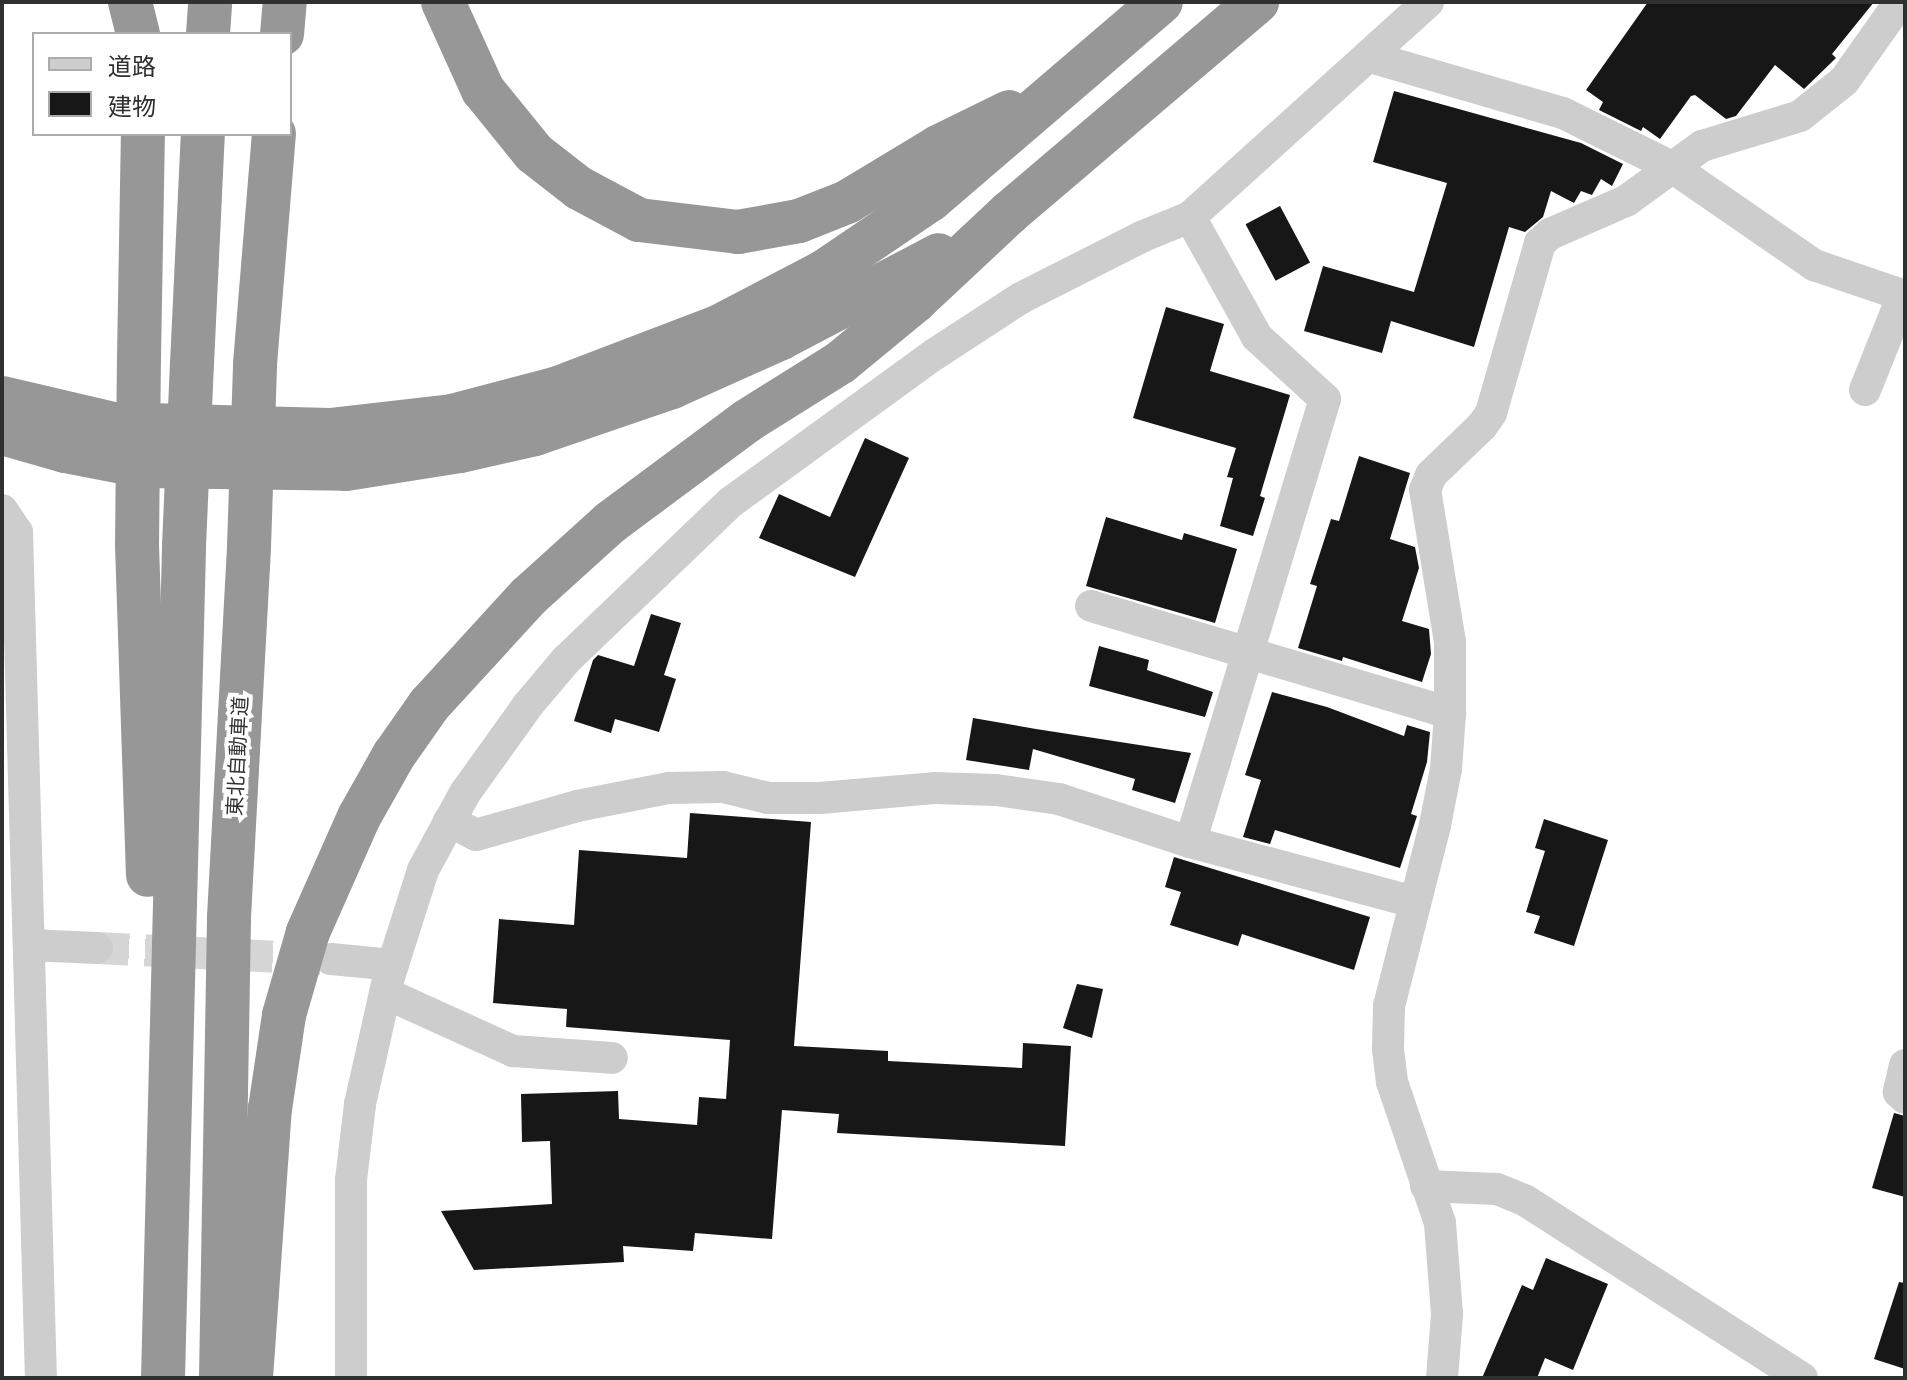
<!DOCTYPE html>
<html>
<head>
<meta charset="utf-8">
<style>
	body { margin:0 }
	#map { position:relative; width:1907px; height:1380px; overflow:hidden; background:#fff; font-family:Mulish,"Noto Sans JP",sans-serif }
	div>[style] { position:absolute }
	.building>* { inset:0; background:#171717; transform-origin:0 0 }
	.minor-tunnel>* { height:32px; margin-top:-16px; transform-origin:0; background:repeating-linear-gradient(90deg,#d6d6d6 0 32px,transparent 0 48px) }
	.minor>* { height:32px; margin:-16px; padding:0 16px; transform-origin:16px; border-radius:16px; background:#cdcdcd }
	.motorway>* { height:44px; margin:-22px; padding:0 22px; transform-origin:22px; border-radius:22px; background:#979797 }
	.motorway-bridge>* { height:44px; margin:-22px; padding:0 22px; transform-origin:22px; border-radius:22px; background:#979797 }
	span { translate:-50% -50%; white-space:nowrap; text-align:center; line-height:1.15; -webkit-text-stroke:8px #fff; paint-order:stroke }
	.street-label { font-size:20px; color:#303030 }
	.frame { position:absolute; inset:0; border:4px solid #303030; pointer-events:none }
	.legend { position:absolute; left:32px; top:32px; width:260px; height:104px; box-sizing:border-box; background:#fff; border:2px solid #acacac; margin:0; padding:10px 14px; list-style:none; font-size:24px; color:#303030 }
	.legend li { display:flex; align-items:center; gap:16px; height:40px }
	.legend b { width:40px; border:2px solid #acacac }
</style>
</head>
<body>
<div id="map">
	<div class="building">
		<i style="clip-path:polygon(1648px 2px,1874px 2px,1832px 54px,1836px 58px,1804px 89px,1775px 65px,1736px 116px,1726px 119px,1695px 95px,1691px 96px,1660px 139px,1643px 127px,1641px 131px,1599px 110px,1603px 102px,1586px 90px)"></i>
		<i style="clip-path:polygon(1394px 91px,1581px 143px,1623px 164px,1612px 186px,1601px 179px,1592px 195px,1581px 191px,1574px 203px,1551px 191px,1543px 217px,1525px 232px,1509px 227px,1474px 347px,1391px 321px,1382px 353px,1304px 331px,1323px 266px,1414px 292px,1447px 183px,1373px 162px)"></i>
		<i style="left:1280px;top:206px;width:64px;height:39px;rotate:62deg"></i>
		<i style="clip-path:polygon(1166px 307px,1224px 324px,1210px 371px,1290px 395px,1260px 496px,1265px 498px,1253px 536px,1220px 526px,1233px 478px,1227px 477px,1236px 448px,1133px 418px)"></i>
		<i style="clip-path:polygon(865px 438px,909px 458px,855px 577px,759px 538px,779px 494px,830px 517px)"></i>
		<i style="clip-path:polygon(1359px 456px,1410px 473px,1390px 539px,1415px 547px,1419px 568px,1402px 621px,1429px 629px,1431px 654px,1422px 682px,1343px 657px,1342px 661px,1298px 648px,1317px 586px,1310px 584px,1331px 519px,1339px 521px)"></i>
		<i style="clip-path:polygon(1106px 517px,1182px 540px,1184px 533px,1237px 549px,1215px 623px,1086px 586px)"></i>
		<i style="clip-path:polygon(651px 614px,681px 623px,664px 675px,676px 679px,659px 732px,615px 719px,611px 733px,574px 721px,593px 660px,598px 655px,634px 666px)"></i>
		<i style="clip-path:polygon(1099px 646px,1149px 660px,1147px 670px,1213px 692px,1205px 717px,1089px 686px)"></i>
		<i style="clip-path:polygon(1272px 692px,1327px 707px,1404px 736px,1407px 725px,1430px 732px,1427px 762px,1411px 814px,1417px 816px,1400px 868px,1275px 830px,1270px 844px,1243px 837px,1261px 780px,1245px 775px)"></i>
		<i style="clip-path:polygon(973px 718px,1036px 729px,1191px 753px,1175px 803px,1132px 790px,1135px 779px,1033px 749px,1029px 770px,966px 760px)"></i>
		<i style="clip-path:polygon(690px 813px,811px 822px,794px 1046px,888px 1051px,888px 1061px,1022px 1068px,1023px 1043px,1071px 1046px,1065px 1146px,837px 1133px,839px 1114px,782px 1110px,772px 1239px,695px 1233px,693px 1251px,623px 1246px,624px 1262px,474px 1270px,441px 1211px,552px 1204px,550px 1141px,522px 1142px,521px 1094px,618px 1091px,619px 1119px,697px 1125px,699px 1097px,726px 1099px,730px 1040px,566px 1027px,567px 1009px,493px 1003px,499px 919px,574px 925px,579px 850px,687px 858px)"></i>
		<i style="clip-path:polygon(1544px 819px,1608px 840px,1574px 946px,1534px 933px,1540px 916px,1526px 912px,1545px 851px,1535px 848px)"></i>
		<i style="clip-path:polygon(1174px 857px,1370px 917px,1354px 970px,1242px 934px,1238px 946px,1170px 925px,1181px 892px,1165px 887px)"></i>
		<i style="clip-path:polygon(1077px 984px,1103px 989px,1092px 1038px,1063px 1028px)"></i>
		<i style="clip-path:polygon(1894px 1113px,1905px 1116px,1905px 1197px,1872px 1188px)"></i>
		<i style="clip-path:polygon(1546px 1258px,1608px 1284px,1573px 1370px,1545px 1358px,1537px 1378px,1482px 1378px,1522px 1285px,1533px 1290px)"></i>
		<i style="clip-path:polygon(1899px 1282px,1905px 1283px,1905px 1369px,1874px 1359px)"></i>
	</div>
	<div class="minor-tunnel">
		<i style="left:97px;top:948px;width:225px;rotate:2.8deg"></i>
	</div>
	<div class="minor">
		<i style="left:1370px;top:57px;width:201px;rotate:16.2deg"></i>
		<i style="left:1563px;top:113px;width:122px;rotate:26.4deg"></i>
		<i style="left:1672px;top:167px;width:173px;rotate:34.6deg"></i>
		<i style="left:1814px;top:265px;width:96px;rotate:18.8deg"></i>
		<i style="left:1190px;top:217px;width:137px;rotate:60.8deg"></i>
		<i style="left:1257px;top:337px;width:92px;rotate:42.4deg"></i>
		<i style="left:1325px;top:399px;width:463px;rotate:106.9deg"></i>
		<i style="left:1865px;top:390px;width:102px;rotate:-68.2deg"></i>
		<i style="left:2px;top:510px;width:27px;rotate:56deg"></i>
		<i style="left:17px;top:532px;width:846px;rotate:88.38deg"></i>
		<i style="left:1091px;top:606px;width:375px;rotate:16.6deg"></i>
		<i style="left:449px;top:821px;width:30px;rotate:27deg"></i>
		<i style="left:476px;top:835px;width:105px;rotate:-16deg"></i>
		<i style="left:577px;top:806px;width:94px;rotate:-11.1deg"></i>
		<i style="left:669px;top:788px;width:54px;rotate:-1.1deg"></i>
		<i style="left:723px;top:787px;width:46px;rotate:13.7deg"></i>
		<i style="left:768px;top:798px;width:52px"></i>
		<i style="left:820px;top:798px;width:114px;rotate:-5deg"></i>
		<i style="left:934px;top:788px;width:62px;rotate:1.8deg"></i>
		<i style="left:996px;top:790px;width:64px;rotate:8.1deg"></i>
		<i style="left:1059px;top:799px;width:138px;rotate:18.2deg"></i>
		<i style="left:1190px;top:842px;width:232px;rotate:15deg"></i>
		<i style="left:29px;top:945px;width:68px;rotate:2.5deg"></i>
		<i style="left:331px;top:959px;width:62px;rotate:5.5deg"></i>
		<i style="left:385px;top:993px;width:141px;rotate:24.4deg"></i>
		<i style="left:513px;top:1051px;width:99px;rotate:4deg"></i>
		<i style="left:1905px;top:1065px;width:28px;rotate:103deg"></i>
		<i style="left:1899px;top:1092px;width:8px;rotate:45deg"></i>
		<i style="left:1426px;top:1186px;width:71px;rotate:2.4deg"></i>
		<i style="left:1497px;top:1189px;width:31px;rotate:22deg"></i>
		<i style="left:1526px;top:1201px;width:328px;rotate:32.7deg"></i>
		<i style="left:351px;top:1378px;width:198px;rotate:-90deg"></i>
		<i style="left:351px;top:1180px;width:77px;rotate:-83.2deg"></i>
		<i style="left:360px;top:1104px;width:127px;rotate:-77.3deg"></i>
		<i style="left:388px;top:980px;width:115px;rotate:-72.3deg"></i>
		<i style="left:423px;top:870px;width:88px;rotate:-61.4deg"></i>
		<i style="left:465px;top:793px;width:108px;rotate:-54.4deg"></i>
		<i style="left:528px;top:705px;width:59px;rotate:-49.8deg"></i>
		<i style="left:566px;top:660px;width:228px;rotate:-43.8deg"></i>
		<i style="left:731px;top:502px;width:252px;rotate:-36deg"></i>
		<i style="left:935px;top:354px;width:103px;rotate:-33.1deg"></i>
		<i style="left:1021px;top:298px;width:135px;rotate:-26.9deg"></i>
		<i style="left:1141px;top:237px;width:53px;rotate:-22.2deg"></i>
		<i style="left:1190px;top:217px;width:321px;rotate:-42.1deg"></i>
		<i style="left:1442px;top:1378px;width:64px;rotate:-85.5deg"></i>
		<i style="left:1447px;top:1314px;width:91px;rotate:-94.4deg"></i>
		<i style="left:1440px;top:1223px;width:149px;rotate:-108.8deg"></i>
		<i style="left:1392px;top:1082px;width:34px;rotate:-97deg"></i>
		<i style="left:1388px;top:1048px;width:42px;rotate:-88.6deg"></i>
		<i style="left:1389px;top:1006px;width:187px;rotate:-75.7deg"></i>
		<i style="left:1435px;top:825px;width:57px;rotate:-78.9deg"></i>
		<i style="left:1446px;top:769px;width:56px;rotate:-85.9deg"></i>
		<i style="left:1450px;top:713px;width:71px;rotate:-90deg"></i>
		<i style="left:1450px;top:642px;width:154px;rotate:-99.3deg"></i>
		<i style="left:1425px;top:490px;width:16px;rotate:-68deg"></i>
		<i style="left:1431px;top:475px;width:71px;rotate:-43.9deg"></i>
		<i style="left:1482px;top:426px;width:16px;rotate:-55deg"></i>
		<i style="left:1491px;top:413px;width:177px;rotate:-73.9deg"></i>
		<i style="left:1540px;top:243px;width:13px;rotate:-42deg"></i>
		<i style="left:1550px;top:234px;width:83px;rotate:-23.5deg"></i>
		<i style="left:1626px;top:201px;width:94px;rotate:-35.9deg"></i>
		<i style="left:1702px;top:146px;width:102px;rotate:-17deg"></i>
		<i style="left:1800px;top:116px;width:56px;rotate:-38.5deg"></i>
		<i style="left:1844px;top:81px;width:97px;rotate:-54.7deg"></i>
	</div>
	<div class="motorway">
		<i style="left:130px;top:2px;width:33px;rotate:76deg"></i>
		<i style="left:443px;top:2px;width:97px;rotate:65.6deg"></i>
		<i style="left:483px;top:90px;width:81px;rotate:51deg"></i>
		<i style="left:534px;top:153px;width:57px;rotate:37.9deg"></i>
		<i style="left:579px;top:188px;width:68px;rotate:28.1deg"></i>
		<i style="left:639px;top:220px;width:100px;rotate:6.9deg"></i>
		<i style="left:738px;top:232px;width:62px;rotate:-10.2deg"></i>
		<i style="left:799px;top:221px;width:52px;rotate:-21.6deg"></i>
		<i style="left:847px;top:202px;width:106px;rotate:-31.1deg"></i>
		<i style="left:938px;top:147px;width:79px;rotate:-26.2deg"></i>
		<i style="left:208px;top:34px;width:32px;rotate:-86deg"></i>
		<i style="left:282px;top:34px;width:32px;rotate:-85deg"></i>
		<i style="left:139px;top:358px;width:224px;rotate:-89deg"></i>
		<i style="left:192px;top:364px;width:230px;rotate:-87.3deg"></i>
		<i style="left:255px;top:364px;width:231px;rotate:-85.3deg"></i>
		<i style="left:2px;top:398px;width:115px;rotate:13.1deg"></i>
		<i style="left:114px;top:424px;width:216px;rotate:1.6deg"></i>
		<i style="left:330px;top:430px;width:123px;rotate:-6.5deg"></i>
		<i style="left:452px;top:416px;width:110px;rotate:-14.8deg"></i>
		<i style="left:558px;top:388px;width:173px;rotate:-20.9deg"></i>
		<i style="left:720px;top:326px;width:119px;rotate:-27.6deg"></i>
		<i style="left:825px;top:271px;width:127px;rotate:-34.1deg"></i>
		<i style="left:930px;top:200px;width:304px;rotate:-40.6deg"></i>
		<i style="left:2px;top:433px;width:66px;rotate:15.9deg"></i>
		<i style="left:65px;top:451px;width:79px;rotate:10.9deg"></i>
		<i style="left:143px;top:466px;width:203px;rotate:0.8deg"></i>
		<i style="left:346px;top:469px;width:115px;rotate:-9deg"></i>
		<i style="left:460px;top:451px;width:77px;rotate:-12.8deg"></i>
		<i style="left:535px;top:434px;width:145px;rotate:-18.9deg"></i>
		<i style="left:672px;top:387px;width:120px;rotate:-24.2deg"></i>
		<i style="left:781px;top:338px;width:178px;rotate:-27.7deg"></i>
		<i style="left:137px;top:545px;width:330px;rotate:88.1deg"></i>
		<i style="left:163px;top:1378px;width:832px;rotate:-88.55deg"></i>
		<i style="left:221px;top:1378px;width:461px;rotate:-89deg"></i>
		<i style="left:229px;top:917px;width:371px;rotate:-86.9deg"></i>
		<i style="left:251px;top:1378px;width:270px;rotate:-86deg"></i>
		<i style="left:270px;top:1109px;width:95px;rotate:-81.5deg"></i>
		<i style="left:284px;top:1015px;width:86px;rotate:-73.9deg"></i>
		<i style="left:308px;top:932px;width:126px;rotate:-66.1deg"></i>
		<i style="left:359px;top:817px;width:71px;rotate:-60.6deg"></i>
		<i style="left:394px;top:755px;width:61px;rotate:-55deg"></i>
		<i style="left:429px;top:705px;width:148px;rotate:-47.5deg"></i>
		<i style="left:529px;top:596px;width:110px;rotate:-42.1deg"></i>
		<i style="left:611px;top:522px;width:169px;rotate:-36.6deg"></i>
		<i style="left:747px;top:421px;width:111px;rotate:-32.1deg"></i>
		<i style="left:841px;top:362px;width:96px;rotate:-39.5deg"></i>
		<i style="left:915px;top:301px;width:129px;rotate:-43.1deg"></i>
		<i style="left:1009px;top:213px;width:326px;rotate:-40.4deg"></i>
	</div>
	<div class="motorway-bridge">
		<i style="left:137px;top:545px;width:187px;rotate:-89.4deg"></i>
		<i style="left:184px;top:546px;width:182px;rotate:-87.5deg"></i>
		<i style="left:249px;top:547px;width:183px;rotate:-88.1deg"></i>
	</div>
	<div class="street-label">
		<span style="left:237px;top:756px;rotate:-87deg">東北自動車道</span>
	</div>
	<div class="frame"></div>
	<ul class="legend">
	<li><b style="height:10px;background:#cdcdcd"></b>道路</li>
	<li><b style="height:22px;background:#171717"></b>建物</li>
	</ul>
</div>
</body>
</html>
